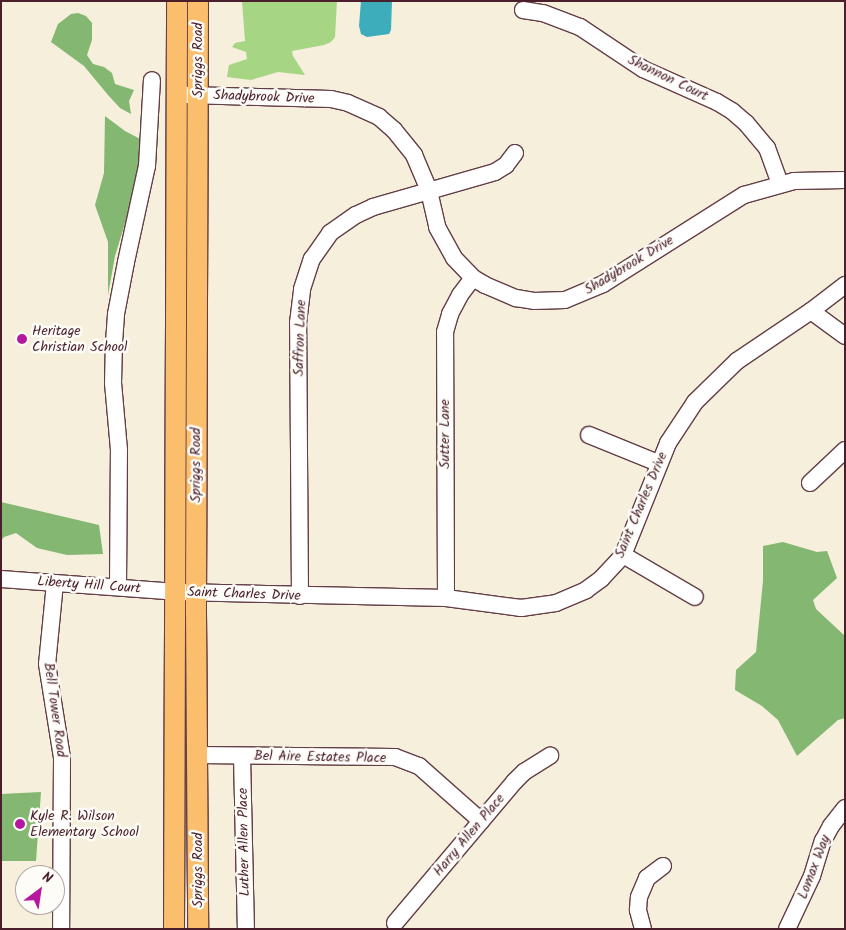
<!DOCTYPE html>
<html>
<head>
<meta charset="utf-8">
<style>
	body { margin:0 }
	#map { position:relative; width:846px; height:930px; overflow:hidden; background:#f5efdc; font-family:Kalam,sans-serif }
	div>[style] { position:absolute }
	.green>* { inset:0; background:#a6d684 }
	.forest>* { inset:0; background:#84b772 }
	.water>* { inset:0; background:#3eadbb }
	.roads { filter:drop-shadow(1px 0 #643e46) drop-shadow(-1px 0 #643e46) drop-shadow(0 1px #643e46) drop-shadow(0 -1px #643e46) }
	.minor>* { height:16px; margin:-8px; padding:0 8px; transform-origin:8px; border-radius:8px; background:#fff }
	.major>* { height:20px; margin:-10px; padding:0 10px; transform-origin:10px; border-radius:10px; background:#fabe6d }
	.dots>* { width:14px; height:14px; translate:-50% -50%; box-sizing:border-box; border:2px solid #fdfcf7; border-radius:50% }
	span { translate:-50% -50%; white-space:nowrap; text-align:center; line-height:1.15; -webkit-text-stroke:5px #fdfcf7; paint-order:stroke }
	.street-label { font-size:14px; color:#4a1f2b }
	.poi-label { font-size:14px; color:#4a1f2b }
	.left { translate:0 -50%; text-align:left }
	.frame { position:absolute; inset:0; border:2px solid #4a1f2b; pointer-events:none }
	.north { position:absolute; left:15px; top:865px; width:50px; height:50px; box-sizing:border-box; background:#fdfcf7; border:1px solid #b5a4a5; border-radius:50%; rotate:31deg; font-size:14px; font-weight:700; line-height:20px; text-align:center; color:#4a1f2b }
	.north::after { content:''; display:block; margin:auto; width:18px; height:22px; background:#b5179e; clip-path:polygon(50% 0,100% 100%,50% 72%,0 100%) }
</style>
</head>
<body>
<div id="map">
	<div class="green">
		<i style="clip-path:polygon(242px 1px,337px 1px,335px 37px,331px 42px,324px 45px,292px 51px,293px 56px,305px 75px,278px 72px,251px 80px,227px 77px,229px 65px,247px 59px,246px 52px,232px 47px,235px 43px,245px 41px)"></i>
	</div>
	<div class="forest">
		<i style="clip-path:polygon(78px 13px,86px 16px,92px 23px,92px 40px,87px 55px,93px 64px,104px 67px,112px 73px,115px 84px,134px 90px,129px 101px,131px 114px,120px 108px,108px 95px,84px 66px,51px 42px,58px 24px,71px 14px)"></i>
		<i style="clip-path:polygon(105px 116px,125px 131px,144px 141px,133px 197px,115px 256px,108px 295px,108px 242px,95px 205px,104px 173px)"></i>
		<i style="clip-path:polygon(1px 502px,99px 525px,103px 554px,67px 555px,37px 548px,16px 533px,4px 537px,1px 541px)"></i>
		<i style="clip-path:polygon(783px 542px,817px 552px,827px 551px,837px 578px,813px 600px,816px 609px,845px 636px,845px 718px,838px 720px,797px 756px,778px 720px,762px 706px,735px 690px,736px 670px,756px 652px,763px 581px,763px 546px)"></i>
		<i style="clip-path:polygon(41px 792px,36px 861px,1px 861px,1px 794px)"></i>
	</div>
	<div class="water">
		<i style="clip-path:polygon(361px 1px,392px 1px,391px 30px,389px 34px,367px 37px,361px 34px,359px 26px)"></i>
	</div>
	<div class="roads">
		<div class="minor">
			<i style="left:523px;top:10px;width:20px;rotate:9deg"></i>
			<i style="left:543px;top:13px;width:40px;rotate:21deg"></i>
			<i style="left:580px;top:27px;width:76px;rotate:33.7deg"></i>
			<i style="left:643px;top:69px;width:81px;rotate:24deg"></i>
			<i style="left:717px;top:102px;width:17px;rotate:31deg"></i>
			<i style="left:732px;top:111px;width:18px;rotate:41deg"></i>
			<i style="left:746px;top:123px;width:33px;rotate:50deg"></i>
			<i style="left:767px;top:148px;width:38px;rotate:70deg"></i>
			<i style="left:186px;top:95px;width:145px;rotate:1.6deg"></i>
			<i style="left:331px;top:99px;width:17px;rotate:13deg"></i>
			<i style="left:348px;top:103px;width:34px;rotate:24deg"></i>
			<i style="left:379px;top:117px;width:20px;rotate:41deg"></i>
			<i style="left:394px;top:130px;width:32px;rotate:51deg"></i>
			<i style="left:414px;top:155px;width:39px;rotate:67deg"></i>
			<i style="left:429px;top:191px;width:37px;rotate:77deg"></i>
			<i style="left:437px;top:227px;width:35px;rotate:61deg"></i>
			<i style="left:454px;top:258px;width:28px;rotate:46deg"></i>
			<i style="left:473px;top:278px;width:14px;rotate:30deg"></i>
			<i style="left:485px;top:285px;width:34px;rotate:23deg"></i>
			<i style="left:516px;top:298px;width:18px;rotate:9deg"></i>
			<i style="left:534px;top:301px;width:31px;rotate:-2deg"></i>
			<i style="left:565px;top:300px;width:41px;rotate:-22.8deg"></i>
			<i style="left:603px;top:284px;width:167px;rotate:-32.3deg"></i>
			<i style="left:744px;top:195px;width:52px;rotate:-15.6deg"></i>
			<i style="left:794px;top:181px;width:51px;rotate:-1.1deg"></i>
			<i style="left:811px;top:311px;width:42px;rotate:36.3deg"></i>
			<i style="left:589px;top:435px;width:74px;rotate:22.1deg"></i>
			<i style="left:810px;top:483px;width:48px;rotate:-43.3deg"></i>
			<i style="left:623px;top:555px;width:83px;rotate:30.3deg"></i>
			<i style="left:1px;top:579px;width:176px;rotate:4.2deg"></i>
			<i style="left:177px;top:592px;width:269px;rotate:1.3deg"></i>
			<i style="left:446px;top:598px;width:76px;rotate:7.6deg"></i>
			<i style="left:521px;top:608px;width:35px;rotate:-8deg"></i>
			<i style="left:556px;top:603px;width:33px;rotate:-23deg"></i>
			<i style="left:586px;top:590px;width:19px;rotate:-36deg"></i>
			<i style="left:601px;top:579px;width:33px;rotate:-47deg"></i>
			<i style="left:623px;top:555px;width:121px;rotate:-68.1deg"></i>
			<i style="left:668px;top:443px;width:49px;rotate:-56.6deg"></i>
			<i style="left:695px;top:402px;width:59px;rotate:-44.3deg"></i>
			<i style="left:737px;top:361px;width:89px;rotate:-34deg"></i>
			<i style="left:811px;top:311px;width:43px;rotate:-37.4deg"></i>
			<i style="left:55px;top:583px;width:81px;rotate:95.6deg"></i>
			<i style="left:47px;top:664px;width:95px;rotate:80.9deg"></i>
			<i style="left:62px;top:758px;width:171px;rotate:90.3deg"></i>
			<i style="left:118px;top:587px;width:137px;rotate:-89.6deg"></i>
			<i style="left:119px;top:450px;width:67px;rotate:-95.1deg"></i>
			<i style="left:113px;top:383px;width:40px;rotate:-88.6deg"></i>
			<i style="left:114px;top:343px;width:29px;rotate:-86deg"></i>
			<i style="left:116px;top:314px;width:53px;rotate:-79.1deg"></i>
			<i style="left:126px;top:262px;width:98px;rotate:-77.7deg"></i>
			<i style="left:147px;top:166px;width:86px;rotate:-86.7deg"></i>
			<i style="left:300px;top:596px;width:273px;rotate:-90.4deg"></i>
			<i style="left:298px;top:323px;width:34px;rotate:-83deg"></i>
			<i style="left:302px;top:289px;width:32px;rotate:-72deg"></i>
			<i style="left:312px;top:259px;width:32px;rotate:-55deg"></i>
			<i style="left:330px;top:233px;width:32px;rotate:-35deg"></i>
			<i style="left:356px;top:215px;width:19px;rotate:-25deg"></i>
			<i style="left:373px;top:207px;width:127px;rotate:-16deg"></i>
			<i style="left:495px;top:172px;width:13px;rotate:-32deg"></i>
			<i style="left:506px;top:165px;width:15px;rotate:-53deg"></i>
			<i style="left:446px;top:598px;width:266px;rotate:-90.2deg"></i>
			<i style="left:445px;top:332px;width:19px;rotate:-74deg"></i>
			<i style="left:450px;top:314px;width:21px;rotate:-62deg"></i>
			<i style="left:460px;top:295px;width:21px;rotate:-53deg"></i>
			<i style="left:197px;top:755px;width:198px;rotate:0.6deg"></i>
			<i style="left:395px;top:757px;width:26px;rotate:21deg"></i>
			<i style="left:419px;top:766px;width:83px;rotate:41.6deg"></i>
			<i style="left:242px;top:756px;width:173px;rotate:88.7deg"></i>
			<i style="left:395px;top:923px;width:185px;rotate:-49.8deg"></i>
			<i style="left:514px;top:782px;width:14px;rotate:-45deg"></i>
			<i style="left:524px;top:772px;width:31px;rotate:-32deg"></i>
			<i style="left:643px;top:929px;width:20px;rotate:-105deg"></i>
			<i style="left:638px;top:910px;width:13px;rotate:-86deg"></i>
			<i style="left:639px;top:897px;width:21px;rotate:-67deg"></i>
			<i style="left:647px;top:878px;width:20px;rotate:-37deg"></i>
			<i style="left:787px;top:929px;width:59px;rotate:-64.7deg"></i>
			<i style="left:812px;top:876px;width:37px;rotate:-73deg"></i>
			<i style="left:823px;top:841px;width:17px;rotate:-62deg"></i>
			<i style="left:831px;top:826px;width:23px;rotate:-52deg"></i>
		</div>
		<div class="major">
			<i style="left:198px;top:1px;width:611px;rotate:90.19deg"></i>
			<i style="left:196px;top:612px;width:317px;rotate:89.6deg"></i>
			<i style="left:174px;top:929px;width:928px;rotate:-89.81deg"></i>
		</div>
	</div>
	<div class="dots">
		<i style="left:22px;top:339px;background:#b5179e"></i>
		<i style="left:20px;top:824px;background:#b5179e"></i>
	</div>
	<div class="street-label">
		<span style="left:198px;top:60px;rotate:-90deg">Spriggs Road</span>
		<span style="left:668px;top:78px;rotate:26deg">Shannon Court</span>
		<span style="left:264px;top:97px;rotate:2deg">Shadybrook Drive</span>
		<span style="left:629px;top:265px;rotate:-31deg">Shadybrook Drive</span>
		<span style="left:300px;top:338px;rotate:-88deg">Saffron Lane</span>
		<span style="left:445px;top:434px;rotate:-90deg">Sutter Lane</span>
		<span style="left:196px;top:465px;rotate:-90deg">Spriggs Road</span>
		<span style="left:641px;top:505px;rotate:-67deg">Saint Charles Drive</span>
		<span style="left:89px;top:585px;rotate:4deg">Liberty Hill Court</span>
		<span style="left:244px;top:594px;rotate:2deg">Saint Charles Drive</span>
		<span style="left:55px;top:710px;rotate:82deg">Bell Tower Road</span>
		<span style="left:320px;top:757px;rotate:1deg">Bel Aire Estates Place</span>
		<span style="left:469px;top:835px;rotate:-50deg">Harry Allen Place</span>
		<span style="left:244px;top:842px;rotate:-91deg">Luther Allen Place</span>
		<span style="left:814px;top:867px;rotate:-69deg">Lomax Way</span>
		<span style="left:198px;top:870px;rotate:-90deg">Spriggs Road</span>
	</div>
	<div class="poi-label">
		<span class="left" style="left:32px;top:339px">Heritage<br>Christian School</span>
		<span class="left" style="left:30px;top:824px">Kyle R. Wilson<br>Elementary School</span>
	</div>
	<div class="frame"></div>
	<div class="north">N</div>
</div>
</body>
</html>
